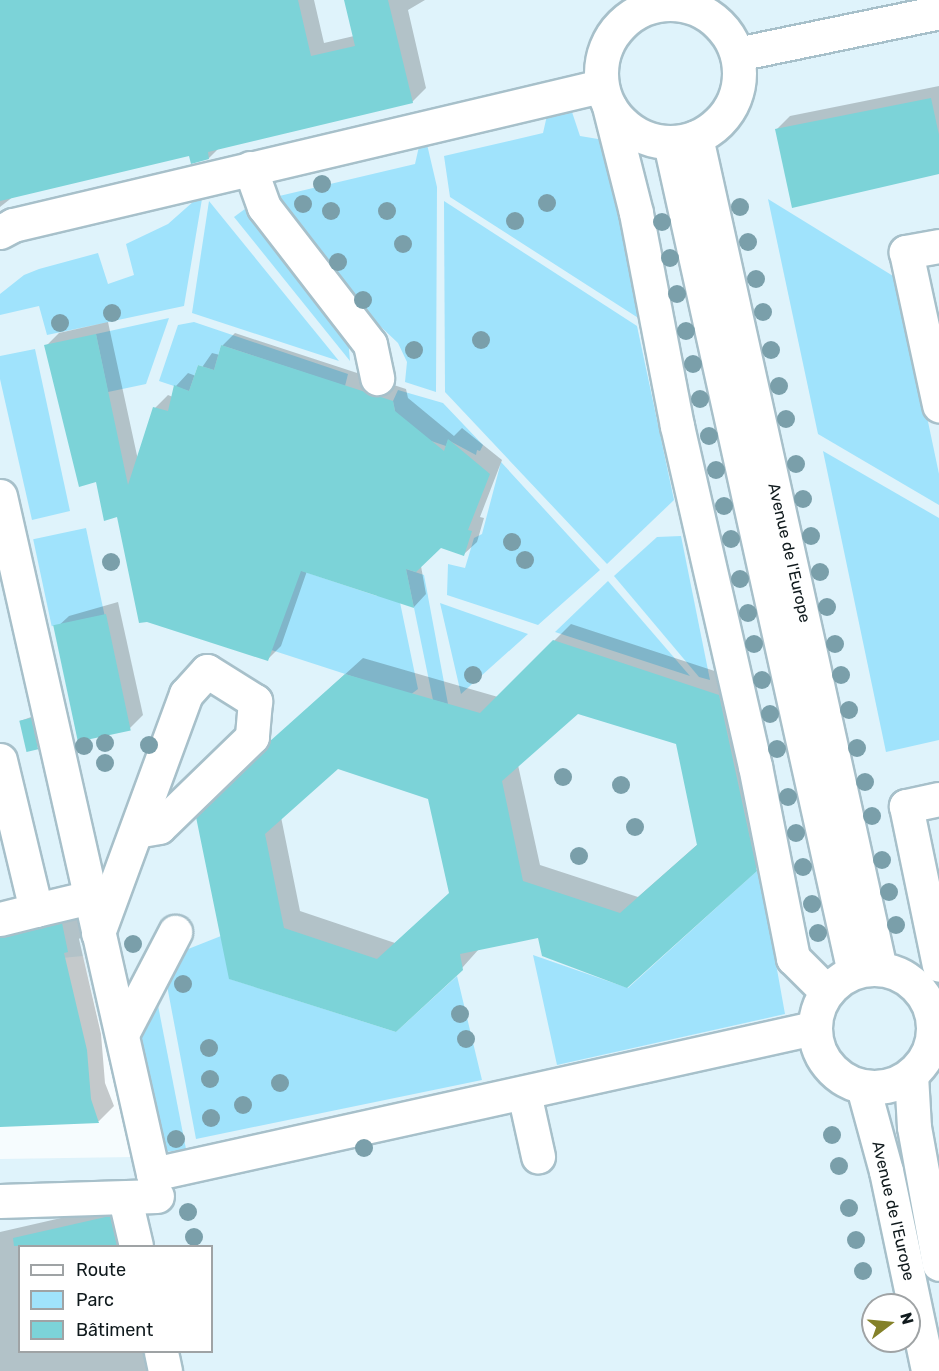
<!DOCTYPE html>
<html>
<head>
<meta charset="utf-8">
<style>
	body { margin:0 }
	#map { position:relative; width:939px; height:1371px; overflow:hidden; background:#f6fcfe; font-family:Rubik,sans-serif }
	div>[style] { position:absolute }
	.built>* { inset:0; background:#dff3fb }
	.green>* { inset:0; background:#a0e3fc; transform-origin:0 0 }
	.shadow>* { inset:0; background:#0003 }
	.building>* { inset:0; background:#7cd3d8; transform-origin:0 0 }
	.roads { filter:drop-shadow(2px 0 #a7c0ca) drop-shadow(-2px 0 #a7c0ca) drop-shadow(0 2px #a7c0ca) drop-shadow(0 -2px #a7c0ca) }
	.minor>* { height:33px; margin:-16.5px; padding:0 16.5px; transform-origin:16.5px; border-radius:16.5px; background:#fff }
	.minor>.ring { margin:-16.5px; padding:0; box-sizing:content-box; background:none; border:33px solid #fff; border-radius:50% }
	.trees>* { width:18px; height:18px; margin:-9px; border-radius:50%; background:#7a9faa }
	span { translate:-50% -50%; white-space:nowrap; text-align:center; line-height:1.15; -webkit-text-stroke:4.5px #fff; paint-order:stroke }
	.street-label { font-size:16px; color:#101a1d }
	.legend { position:absolute; left:18px; top:1245px; width:195px; height:108px; box-sizing:border-box; background:#fff; border:2px solid #9fa3a5; margin:0; padding:8px 10px; list-style:none; font-size:18px; color:#101a1d }
	.legend li { display:flex; align-items:center; gap:12px; height:30px }
	.legend b { width:30px; border:2px solid #9fa3a5 }
	.north { position:absolute; left:861px; top:1293px; width:60px; height:60px; box-sizing:border-box; background:#fff; border:2px solid #9fa3a5; border-radius:50%; rotate:74deg; font-size:16px; font-weight:700; line-height:24px; text-align:center; color:#101a1d }
	.north::after { content:''; display:block; margin:auto; width:21px; height:27px; background:#848129; clip-path:polygon(50% 0,100% 100%,50% 72%,0 100%) }
</style>
</head>
<body>
<div id="map">
	<div class="built">
		<i style="clip-path:polygon(evenodd,0 0,939px 0,939px 1371px,0 1371px,0 1159px,132px 1157px,83px 956px,0 964px,0 0,20px 1246px,212px 1246px,212px 1352px,20px 1352px,20px 1246px,0 0,873px 1305px,909px 1305px,909px 1341px,873px 1341px,873px 1305px)"></i>
	</div>
	<div class="green">
		<i style="clip-path:polygon(570px 106px,580px 136px,604px 140px,643px 321px,450px 197px,444px 156px,543px 133px,548px 111px)"></i>
		<i style="clip-path:polygon(426px 140px,437px 187px,436px 392px,405px 382px,407px 362px,398px 343px,380px 326px,359px 318px,275px 197px,415px 164px,420px 142px)"></i>
		<i style="clip-path:polygon(203px 193px,184px 306px,47px 335px,39px 306px,0 315px,0 294px,24px 275px,39px 269px,98px 253px,108px 284px,134px 275px,126px 244px,168px 224px)"></i>
		<i style="clip-path:polygon(768px 199px,898px 279px,939px 474px,939px 505px,818px 434px)"></i>
		<i style="clip-path:polygon(209px 201px,339px 361px,192px 313px)"></i>
		<i style="clip-path:polygon(444px 201px,637px 326px,674px 500px,607px 564px,445px 392px)"></i>
		<i style="clip-path:polygon(249px 206px,347px 327px,350px 361px,234px 217px)"></i>
		<i style="clip-path:polygon(169px 318px,146px 384px,108px 392px,96px 334px)"></i>
		<i style="clip-path:polygon(194px 322px,348px 374px,345px 386px,221px 345px,214px 370px,198px 365px,189px 391px,159px 381px,178px 325px)"></i>
		<i style="clip-path:polygon(35px 349px,70px 511px,32px 520px,0 379px,0 356px)"></i>
		<i style="clip-path:polygon(398px 390px,443px 403px,483px 445px,480px 451px,477px 450px,476px 455px,448px 440px,446px 446px,399px 430px,393px 401px)"></i>
		<i style="clip-path:polygon(823px 451px,939px 518px,939px 740px,886px 752px)"></i>
		<i style="clip-path:polygon(501px 462px,600px 570px,538px 625px,447px 595px,448px 564px,465px 568px,474px 538px,482px 534px)"></i>
		<i style="left:86px;top:528px;width:89px;height:54px;rotate:78deg"></i>
		<i style="clip-path:polygon(681px 536px,710px 680px,699px 677px,614px 576px,657px 537px)"></i>
		<i style="clip-path:polygon(392px 564px,418px 689px,410px 695px,259px 646px,284px 565px,377px 596px)"></i>
		<i style="clip-path:polygon(406px 569px,424px 575px,448px 704px,433px 700px)"></i>
		<i style="clip-path:polygon(608px 581px,690px 676px,555px 632px)"></i>
		<i style="clip-path:polygon(440px 603px,528px 634px,461px 694px)"></i>
		<i style="clip-path:polygon(759px 869px,785px 1014px,557px 1065px,533px 955px,628px 988px)"></i>
		<i style="clip-path:polygon(221px 936px,230px 979px,396px 1032px,457px 976px,482px 1080px,196px 1139px,165px 975px,173px 955px)"></i>
		<i style="clip-path:polygon(155px 990px,186px 1149px,159px 1153px,135px 1045px)"></i>
	</div>
	<div class="shadow">
		<i style="clip-path:polygon(0 0,314px 0,324px 43px,354px 36px,346px 0,425px 0,408px 10px,426px 88px,412px 102px,219px 148px,209px 158px,190px 154px,14px 196px,0 207px)"></i>
		<i style="clip-path:polygon(939px 86px,939px 172px,777px 129px,790px 116px)"></i>
		<i style="clip-path:polygon(108px 322px,138px 460px,155px 408px,168px 395px,173px 397px,176px 386px,188px 373px,196px 376px,212px 353px,220px 355px,222px 346px,235px 333px,406px 389px,408px 398px,454px 436px,462px 428px,502px 460px,480px 517px,484px 518px,477px 542px,464px 554px,441px 547px,421px 566px,426px 594px,414px 607px,307px 571px,281px 646px,268px 659px,118px 517px,97px 481px,46px 346px,59px 333px)"></i>
		<i style="clip-path:polygon(118px 602px,143px 715px,130px 728px,55px 629px,69px 616px)"></i>
		<i style="clip-path:polygon(evenodd,571px 624px,736px 678px,773px 853px,627px 986px,539px 937px,479px 949px,462px 968px,231px 978px,288px 726px,363px 658px,498px 697px,571px 624px,577px 712px,677px 743px,698px 844px,638px 897px,540px 865px,518px 765px,577px 712px,571px 624px,337px 767px,429px 797px,450px 893px,395px 943px,300px 911px,281px 817px,337px 767px)"></i>
		<i style="clip-path:polygon(34px 716px,40px 744px,37px 747px,20px 721px)"></i>
		<i style="clip-path:polygon(77px 909px,82px 936px,79px 939px,101px 1034px,105px 1083px,114px 1106px,99px 1121px,0 1125px,0 913px)"></i>
		<i style="clip-path:polygon(122px 1204px,139px 1246px,20px 1246px,20px 1352px,158px 1352px,151px 1371px,0 1371px,0 1232px)"></i>
	</div>
	<div class="building">
		<i style="clip-path:polygon(0 0,298px 0,311px 56px,355px 46px,344px 0,388px 0,413px 103px,208px 152px,209px 159px,191px 164px,189px 156px,0 201px)"></i>
		<i style="clip-path:polygon(931px 98px,939px 135px,939px 174px,792px 208px,775px 129px)"></i>
		<i style="clip-path:polygon(96px 334px,128px 485px,153px 407px,168px 411px,174px 385px,189px 391px,198px 365px,214px 370px,221px 345px,393px 401px,395px 411px,444px 451px,448px 439px,490px 474px,468px 530px,472px 531px,464px 556px,441px 548px,416px 572px,406px 569px,414px 608px,301px 571px,268px 661px,147px 622px,139px 623px,117px 517px,104px 521px,96px 482px,79px 487px,44px 345px)"></i>
		<i style="left:106px;top:614px;width:119px;height:54px;rotate:78deg"></i>
		<i style="clip-path:polygon(evenodd,553px 640px,719px 695px,757px 871px,627px 988px,542px 956px,538px 938px,460px 954px,463px 970px,396px 1032px,229px 979px,196px 817px,269px 742px,345px 674px,480px 713px,553px 640px,578px 714px,676px 744px,697px 845px,620px 913px,523px 881px,502px 781px,578px 714px,553px 640px,338px 769px,428px 799px,449px 893px,377px 959px,284px 928px,265px 834px,338px 769px)"></i>
		<i style="left:31px;top:718px;width:32px;height:12px;rotate:77deg"></i>
		<i style="clip-path:polygon(62px 923px,68px 952px,64px 953px,87px 1050px,91px 1099px,99px 1123px,0 1127px,0 937px)"></i>
		<i style="clip-path:polygon(110px 1216px,117px 1246px,14px 1246px,13px 1238px)"></i>
	</div>
	<div class="roads">
		<div class="minor">
			<i class="ring" style="left:601px;top:4px;width:105px;height:105px"></i>
			<i style="left:737px;top:54px;width:206px;rotate:-11.7deg"></i>
			<i style="left:609px;top:106px;width:110px;rotate:75.8deg"></i>
			<i style="left:636px;top:213px;width:217px;rotate:79.1deg"></i>
			<i style="left:677px;top:426px;width:349px;rotate:77.1deg"></i>
			<i style="left:755px;top:766px;width:196px;rotate:78.8deg"></i>
			<i style="left:793px;top:958px;width:48px;rotate:45deg"></i>
			<i style="left:696px;top:137px;width:852px;rotate:77.53deg"></i>
			<i style="left:670px;top:143px;width:849px;rotate:77.49deg"></i>
			<i style="left:250px;top:168px;width:41px;rotate:70.3deg"></i>
			<i style="left:264px;top:207px;width:173px;rotate:52.3deg"></i>
			<i style="left:370px;top:344px;width:35px;rotate:78deg"></i>
			<i style="left:0;top:232px;width:15px;rotate:-28deg"></i>
			<i style="left:13px;top:225px;width:604px;rotate:-13.3deg"></i>
			<i style="left:939px;top:246px;width:34px;rotate:170deg"></i>
			<i style="left:906px;top:252px;width:157px;rotate:77.8deg"></i>
			<i style="left:0;top:496px;width:695px;rotate:77.28deg"></i>
			<i style="left:153px;top:1174px;width:677px;rotate:-12.46deg"></i>
			<i style="left:0;top:760px;width:154px;rotate:76.5deg"></i>
			<i style="left:36px;top:910px;width:56px;rotate:-13.5deg"></i>
			<i style="left:939px;top:799px;width:34px;rotate:168deg"></i>
			<i style="left:906px;top:806px;width:162px;rotate:78.3deg"></i>
			<i style="left:0;top:919px;width:37px;rotate:-14deg"></i>
			<i style="left:98px;top:933px;width:255px;rotate:-69.8deg"></i>
			<i style="left:186px;top:694px;width:31px;rotate:-48deg"></i>
			<i style="left:207px;top:671px;width:57px;rotate:32deg"></i>
			<i style="left:255px;top:701px;width:36px;rotate:95deg"></i>
			<i style="left:252px;top:737px;width:129px;rotate:135.9deg"></i>
			<i style="left:159px;top:827px;width:22px;rotate:170deg"></i>
			<i class="ring" style="left:815px;top:969px;width:85px;height:85px"></i>
			<i style="left:123px;top:1032px;width:113px;rotate:-62.5deg"></i>
			<i style="left:911px;top:1075px;width:52px;rotate:86.7deg"></i>
			<i style="left:914px;top:1127px;width:139px;rotate:79.7deg"></i>
			<i style="left:863px;top:1087px;width:87px;rotate:74.7deg"></i>
			<i style="left:886px;top:1171px;width:204px;rotate:78.1deg"></i>
			<i style="left:524px;top:1093px;width:65px;rotate:77.5deg"></i>
			<i style="left:125px;top:1199px;width:48px;rotate:76.8deg"></i>
			<i style="left:0;top:1201px;width:157px;rotate:-1.8deg"></i>
			<i style="left:161px;top:1352px;width:19px;rotate:78deg"></i>
		</div>
	</div>
	<div class="trees">
		<i style="left:322px;top:184px"></i>
		<i style="left:547px;top:203px"></i>
		<i style="left:303px;top:204px"></i>
		<i style="left:740px;top:207px"></i>
		<i style="left:331px;top:211px"></i>
		<i style="left:387px;top:211px"></i>
		<i style="left:515px;top:221px"></i>
		<i style="left:662px;top:222px"></i>
		<i style="left:748px;top:242px"></i>
		<i style="left:403px;top:244px"></i>
		<i style="left:670px;top:258px"></i>
		<i style="left:338px;top:262px"></i>
		<i style="left:756px;top:279px"></i>
		<i style="left:677px;top:294px"></i>
		<i style="left:363px;top:300px"></i>
		<i style="left:763px;top:312px"></i>
		<i style="left:112px;top:313px"></i>
		<i style="left:60px;top:323px"></i>
		<i style="left:686px;top:331px"></i>
		<i style="left:481px;top:340px"></i>
		<i style="left:414px;top:350px"></i>
		<i style="left:771px;top:350px"></i>
		<i style="left:693px;top:364px"></i>
		<i style="left:779px;top:386px"></i>
		<i style="left:700px;top:399px"></i>
		<i style="left:786px;top:419px"></i>
		<i style="left:709px;top:436px"></i>
		<i style="left:796px;top:464px"></i>
		<i style="left:716px;top:470px"></i>
		<i style="left:803px;top:499px"></i>
		<i style="left:724px;top:506px"></i>
		<i style="left:811px;top:536px"></i>
		<i style="left:731px;top:539px"></i>
		<i style="left:512px;top:542px"></i>
		<i style="left:525px;top:560px"></i>
		<i style="left:111px;top:562px"></i>
		<i style="left:820px;top:572px"></i>
		<i style="left:740px;top:579px"></i>
		<i style="left:827px;top:607px"></i>
		<i style="left:748px;top:613px"></i>
		<i style="left:754px;top:644px"></i>
		<i style="left:835px;top:644px"></i>
		<i style="left:473px;top:675px"></i>
		<i style="left:841px;top:675px"></i>
		<i style="left:762px;top:680px"></i>
		<i style="left:849px;top:710px"></i>
		<i style="left:770px;top:714px"></i>
		<i style="left:105px;top:743px"></i>
		<i style="left:149px;top:745px"></i>
		<i style="left:84px;top:746px"></i>
		<i style="left:857px;top:748px"></i>
		<i style="left:777px;top:749px"></i>
		<i style="left:105px;top:763px"></i>
		<i style="left:563px;top:777px"></i>
		<i style="left:865px;top:782px"></i>
		<i style="left:621px;top:785px"></i>
		<i style="left:788px;top:797px"></i>
		<i style="left:872px;top:816px"></i>
		<i style="left:635px;top:827px"></i>
		<i style="left:796px;top:833px"></i>
		<i style="left:579px;top:856px"></i>
		<i style="left:882px;top:860px"></i>
		<i style="left:803px;top:867px"></i>
		<i style="left:889px;top:892px"></i>
		<i style="left:812px;top:904px"></i>
		<i style="left:896px;top:925px"></i>
		<i style="left:818px;top:933px"></i>
		<i style="left:133px;top:944px"></i>
		<i style="left:183px;top:984px"></i>
		<i style="left:460px;top:1014px"></i>
		<i style="left:466px;top:1039px"></i>
		<i style="left:209px;top:1048px"></i>
		<i style="left:210px;top:1079px"></i>
		<i style="left:280px;top:1083px"></i>
		<i style="left:243px;top:1105px"></i>
		<i style="left:211px;top:1118px"></i>
		<i style="left:832px;top:1135px"></i>
		<i style="left:176px;top:1139px"></i>
		<i style="left:364px;top:1148px"></i>
		<i style="left:839px;top:1166px"></i>
		<i style="left:849px;top:1208px"></i>
		<i style="left:188px;top:1212px"></i>
		<i style="left:194px;top:1237px"></i>
		<i style="left:856px;top:1240px"></i>
		<i style="left:863px;top:1271px"></i>
	</div>
	<div class="street-label">
		<span style="left:789px;top:553px;rotate:77deg">Avenue de l'Europe</span>
		<span style="left:893px;top:1211px;rotate:77deg">Avenue de l'Europe</span>
	</div>
	<ul class="legend">
	<li><b style="height:8px;background:#fff"></b>Route</li>
	<li><b style="height:16px;background:#a0e3fc"></b>Parc</li>
	<li><b style="height:16px;background:#7cd3d8"></b>Bâtiment</li>
	</ul>
	<div class="north">N</div>
</div>
</body>
</html>
